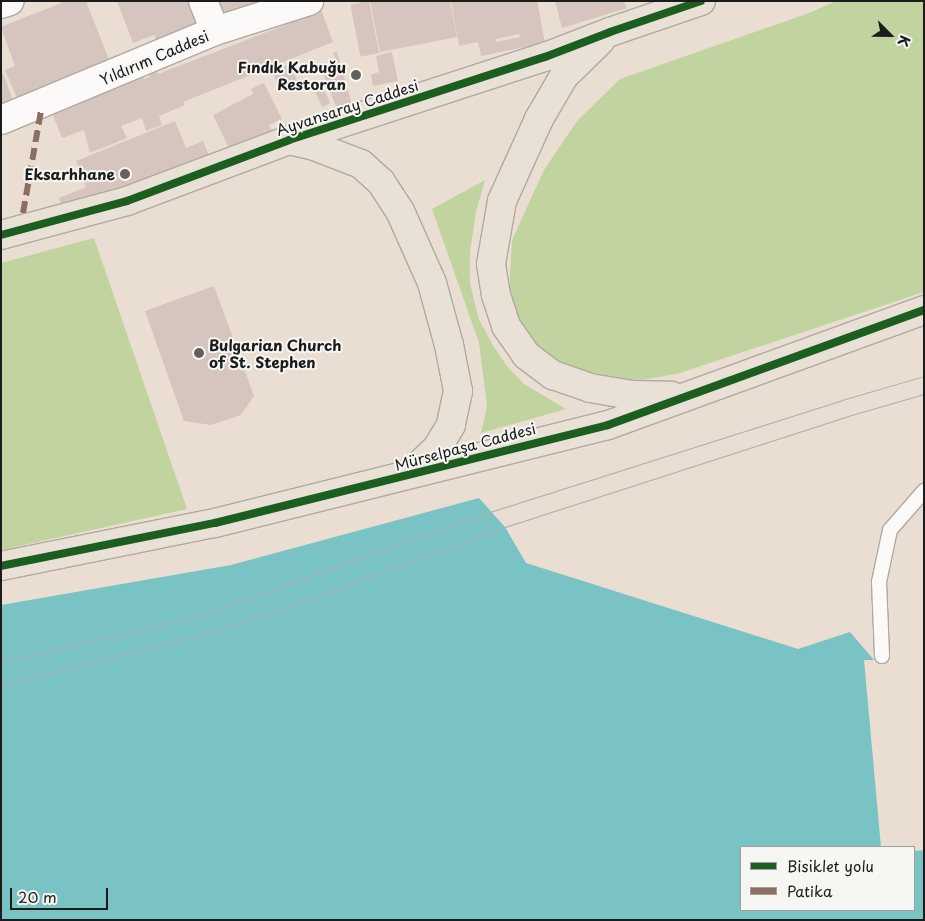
<!DOCTYPE html>
<html>
<head>
<meta charset="utf-8">
<style>
	body { margin:0 }
	#map { position:relative; width:925px; height:921px; overflow:hidden; background:#eaded2; font-family:"Playpen Sans",sans-serif }
	div>[style] { position:absolute }
	.green>* { inset:0; background:#c1d4a0 }
	.water>* { inset:0; background:#79c3c5 }
	.building>* { inset:0; background:#d5c5be; transform-origin:0 0 }
	.roads { filter:drop-shadow(1px 0 #b0a9a1) drop-shadow(-1px 0 #b0a9a1) drop-shadow(0 1px #b0a9a1) drop-shadow(0 -1px #b0a9a1) }
	.service>* { height:14px; margin:-7px; padding:0 7px; transform-origin:7px; border-radius:7px; background:#fcfaf8 }
	.minor>* { height:28px; margin:-14px; padding:0 14px; transform-origin:14px; border-radius:14px; background:#fcfaf8 }
	.primary>* { height:28px; margin:-14px; padding:0 14px; transform-origin:14px; border-radius:14px; background:#e9e1d5 }
	.tram>* { height:1px; margin:-0.5px; padding:0 0.5px; transform-origin:0.5px; border-radius:0.5px; background:#aeadab }
	.quiet>* { height:6px; margin-top:-3px; transform-origin:0; background:repeating-linear-gradient(90deg,#8d6e63 0 12px,transparent 0 18px) }
	.cycleway>* { height:8px; margin:-4px; padding:0 4px; transform-origin:4px; border-radius:4px; background:#1b5e20 }
	.dots>* { width:14px; height:14px; translate:-50% -50%; box-sizing:border-box; border:2px solid #f6f6f2; border-radius:50% }
	span { translate:-50% -50%; white-space:nowrap; text-align:center; line-height:1.15; -webkit-text-stroke:4px #f6f6f2; paint-order:stroke }
	.street-label { font-size:15px; color:#1c1c1c }
	.poi-label { font-size:15px; color:#1c1c1c; font-weight:700 }
	.right { translate:-100% -50%; text-align:right }
	.left { translate:0 -50%; text-align:left }
	.frame { position:absolute; inset:0; border:2px solid #1c1c1c; pointer-events:none }
	.legend { position:absolute; left:740px; top:846px; width:175px; height:65px; box-sizing:border-box; background:#f6f6f2; border:1px solid #9f9f9c; margin:0; padding:6px 9px; list-style:none; font-size:15px; color:#1c1c1c }
	.legend li { display:flex; align-items:center; gap:10px; height:25px }
	.legend b { width:25px; border:1px solid #9f9f9c }
	.north { position:absolute; left:865px; top:10px; width:50px; height:50px; -webkit-text-stroke:4px #f6f6f2; paint-order:stroke; rotate:113deg; font-size:14px; font-weight:700; line-height:20px; text-align:center; color:#1c1c1c }
	.north::after { content:''; display:block; margin:auto; width:18px; height:22px; background:#1c1c1c; clip-path:polygon(50% 0,100% 100%,50% 72%,0 100%) }
	.scale { position:absolute; left:10px; top:888px; width:98px; height:22px; box-sizing:border-box; border:2px solid #1c1c1c; border-top:0; padding-left:6px; font-size:15px; line-height:18px; white-space:nowrap; color:#1c1c1c; -webkit-text-stroke:4px #f6f6f2; paint-order:stroke }
</style>
</head>
<body>
<div id="map">
	<div class="green">
		<i style="clip-path:polygon(836px 1px,924px 1px,924px 292px,680px 373px,632px 382px,577px 372px,536px 350px,508px 309px,512px 240px,544px 170px,577px 121px,620px 79px,809px 13px)"></i>
		<i style="clip-path:polygon(485px 180px,476px 212px,470px 252px,470px 283px,478px 317px,492px 344px,507px 366px,524px 384px,566px 409px,481px 433px,487px 406px,479px 343px,432px 209px)"></i>
		<i style="clip-path:polygon(94px 238px,187px 509px,1px 550px,1px 263px)"></i>
	</div>
	<div class="water">
		<i style="clip-path:polygon(479px 498px,505px 527px,526px 563px,798px 649px,850px 632px,874px 660px,864px 660px,881px 847px,741px 847px,741px 910px,914px 910px,914px 851px,924px 850px,924px 920px,1px 920px,1px 605px,231px 565px)"></i>
	</div>
	<div class="building">
		<i style="clip-path:polygon(66px 1px,86px 1px,111px 65px,19px 103px,5px 70px,15px 66px,1px 27px)"></i>
		<i style="clip-path:polygon(117px 1px,192px 1px,203px 30px,159px 48px,154px 35px,133px 43px)"></i>
		<i style="clip-path:polygon(210px 1px,292px 1px,218px 24px)"></i>
		<i style="left:369px;top:1px;width:53px;height:19px;rotate:79deg"></i>
		<i style="clip-path:polygon(370px 1px,450px 1px,457px 37px,380px 52px)"></i>
		<i style="clip-path:polygon(evenodd,451px 1px,537px 1px,545px 43px,481px 56px,478px 42px,459px 46px,451px 1px,519px 34px,520px 37px,496px 42px,496px 39px,519px 34px)"></i>
		<i style="clip-path:polygon(555px 1px,624px 1px,627px 8px,562px 28px)"></i>
		<i style="clip-path:polygon(320px 7px,333px 42px,183px 102px,185px 105px,159px 116px,162px 125px,146px 131px,142px 118px,121px 126px,127px 138px,90px 153px,84px 130px,62px 138px,52px 113px,127px 84px,126px 81px,143px 74px,144px 79px,150px 77px,148px 73px,156px 70px,158px 74px,290px 23px,288px 19px)"></i>
		<i style="clip-path:polygon(337px 52px,352px 105px,338px 111px,321px 69px,337px 63px,333px 53px)"></i>
		<i style="clip-path:polygon(392px 52px,398px 81px,373px 86px,371px 75px,379px 72px,376px 56px)"></i>
		<i style="left:292px;top:64px;width:19px;height:20px;rotate:74deg"></i>
		<i style="clip-path:polygon(1px 73px,3px 73px,15px 106px,1px 117px)"></i>
		<i style="clip-path:polygon(264px 83px,282px 119px,269px 125px,273px 133px,232px 154px,213px 115px,253px 94px,251px 89px)"></i>
		<i style="left:322px;top:85px;width:20px;height:9px;rotate:66deg"></i>
		<i style="clip-path:polygon(175px 121px,186px 148px,203px 141px,210px 158px,66px 215px,59px 198px,86px 187px,76px 161px)"></i>
		<i style="clip-path:polygon(214px 286px,254px 396px,241px 415px,211px 425px,184px 421px,145px 311px)"></i>
	</div>
	<div class="roads">
		<div class="service">
			<i style="left:882px;top:656px;width:74px;rotate:-92.3deg"></i>
			<i style="left:879px;top:582px;width:53px;rotate:-78.1deg"></i>
			<i style="left:890px;top:530px;width:52px;rotate:-48.9deg"></i>
		</div>
		<div class="minor">
			<i style="left:203px;top:1px;width:32px;rotate:68deg"></i>
			<i style="left:1px;top:4px;width:9px;rotate:-18deg"></i>
			<i style="left:1px;top:120px;width:232px;rotate:-22.6deg"></i>
			<i style="left:215px;top:31px;width:99px;rotate:-17.7deg"></i>
		</div>
		<div class="primary">
			<i style="left:600px;top:41px;width:50px;rotate:135.8deg"></i>
			<i style="left:564px;top:76px;width:50px;rotate:120.2deg"></i>
			<i style="left:539px;top:119px;width:90px;rotate:114.3deg"></i>
			<i style="left:502px;top:201px;width:64px;rotate:99.9deg"></i>
			<i style="left:491px;top:264px;width:31px;rotate:81deg"></i>
			<i style="left:496px;top:295px;width:33px;rotate:72deg"></i>
			<i style="left:506px;top:326px;width:35px;rotate:55deg"></i>
			<i style="left:526px;top:355px;width:34px;rotate:37deg"></i>
			<i style="left:553px;top:375px;width:39px;rotate:19deg"></i>
			<i style="left:590px;top:388px;width:43px;rotate:9.5deg"></i>
			<i style="left:632px;top:395px;width:39px;rotate:1deg"></i>
			<i style="left:289px;top:140px;width:26px;rotate:13deg"></i>
			<i style="left:314px;top:146px;width:50px;rotate:21deg"></i>
			<i style="left:361px;top:164px;width:27px;rotate:42deg"></i>
			<i style="left:381px;top:182px;width:35px;rotate:57deg"></i>
			<i style="left:400px;top:211px;width:79px;rotate:66deg"></i>
			<i style="left:432px;top:283px;width:64px;rotate:74.7deg"></i>
			<i style="left:449px;top:345px;width:47px;rotate:78.9deg"></i>
			<i style="left:458px;top:391px;width:35px;rotate:102deg"></i>
			<i style="left:451px;top:425px;width:26px;rotate:121deg"></i>
			<i style="left:438px;top:447px;width:37px;rotate:136deg"></i>
			<i style="left:1px;top:235px;width:131px;rotate:-15.1deg"></i>
			<i style="left:127px;top:201px;width:173px;rotate:-20.6deg"></i>
			<i style="left:289px;top:140px;width:269px;rotate:-18deg"></i>
			<i style="left:545px;top:57px;width:70px;rotate:-21deg"></i>
			<i style="left:610px;top:32px;width:96px;rotate:-18.8deg"></i>
			<i style="left:1px;top:566px;width:218px;rotate:-11.4deg"></i>
			<i style="left:215px;top:523px;width:405px;rotate:-14deg"></i>
			<i style="left:608px;top:425px;width:336px;rotate:-20deg"></i>
		</div>
	</div>
	<div class="tram">
		<i style="left:1px;top:662px;width:205px;rotate:-13.2deg"></i>
		<i style="left:201px;top:615px;width:310px;rotate:-19.6deg"></i>
		<i style="left:493px;top:511px;width:366px;rotate:-17.6deg"></i>
		<i style="left:842px;top:400px;width:85px;rotate:-16.3deg"></i>
		<i style="left:1px;top:686px;width:223px;rotate:-14.5deg"></i>
		<i style="left:217px;top:630px;width:75px;rotate:-17.9deg"></i>
		<i style="left:288px;top:607px;width:231px;rotate:-20.2deg"></i>
		<i style="left:505px;top:527px;width:361px;rotate:-17.9deg"></i>
		<i style="left:848px;top:416px;width:79px;rotate:-16.1deg"></i>
	</div>
	<div class="quiet">
		<i style="left:23px;top:213px;width:104px;rotate:-80deg"></i>
	</div>
	<div class="cycleway">
		<i style="left:1px;top:235px;width:131px;rotate:-15.1deg"></i>
		<i style="left:127px;top:201px;width:173px;rotate:-20.6deg"></i>
		<i style="left:289px;top:140px;width:269px;rotate:-18deg"></i>
		<i style="left:545px;top:57px;width:70px;rotate:-21deg"></i>
		<i style="left:610px;top:32px;width:96px;rotate:-18.8deg"></i>
		<i style="left:1px;top:566px;width:218px;rotate:-11.4deg"></i>
		<i style="left:215px;top:523px;width:405px;rotate:-14deg"></i>
		<i style="left:608px;top:425px;width:336px;rotate:-20deg"></i>
	</div>
	<div class="dots">
		<i style="left:356px;top:75px;background:#64605c"></i>
		<i style="left:125px;top:174px;background:#64605c"></i>
		<i style="left:199px;top:353px;background:#64605c"></i>
	</div>
	<div class="street-label">
		<span style="left:154px;top:57px;rotate:-23deg">Yıldırım Caddesi</span>
		<span style="left:347px;top:107px;rotate:-18deg">Ayvansaray Caddesi</span>
		<span style="left:465px;top:446px;rotate:-15deg">Mürselpaşa Caddesi</span>
	</div>
	<div class="poi-label">
		<span class="right" style="left:346px;top:75px">Fındık Kabuğu<br>Restoran</span>
		<span class="right" style="left:115px;top:174px">Eksarhhane</span>
		<span class="left" style="left:209px;top:353px">Bulgarian Church<br>of St. Stephen</span>
	</div>
	<div class="frame"></div>
	<ul class="legend">
	<li><b style="height:6px;background:#1b5e20"></b>Bisiklet yolu</li>
	<li><b style="height:6px;background:#8d6e63"></b>Patika</li>
	</ul>
	<div class="north">K</div>
	<div class="scale">20 m</div>
</div>
</body>
</html>
